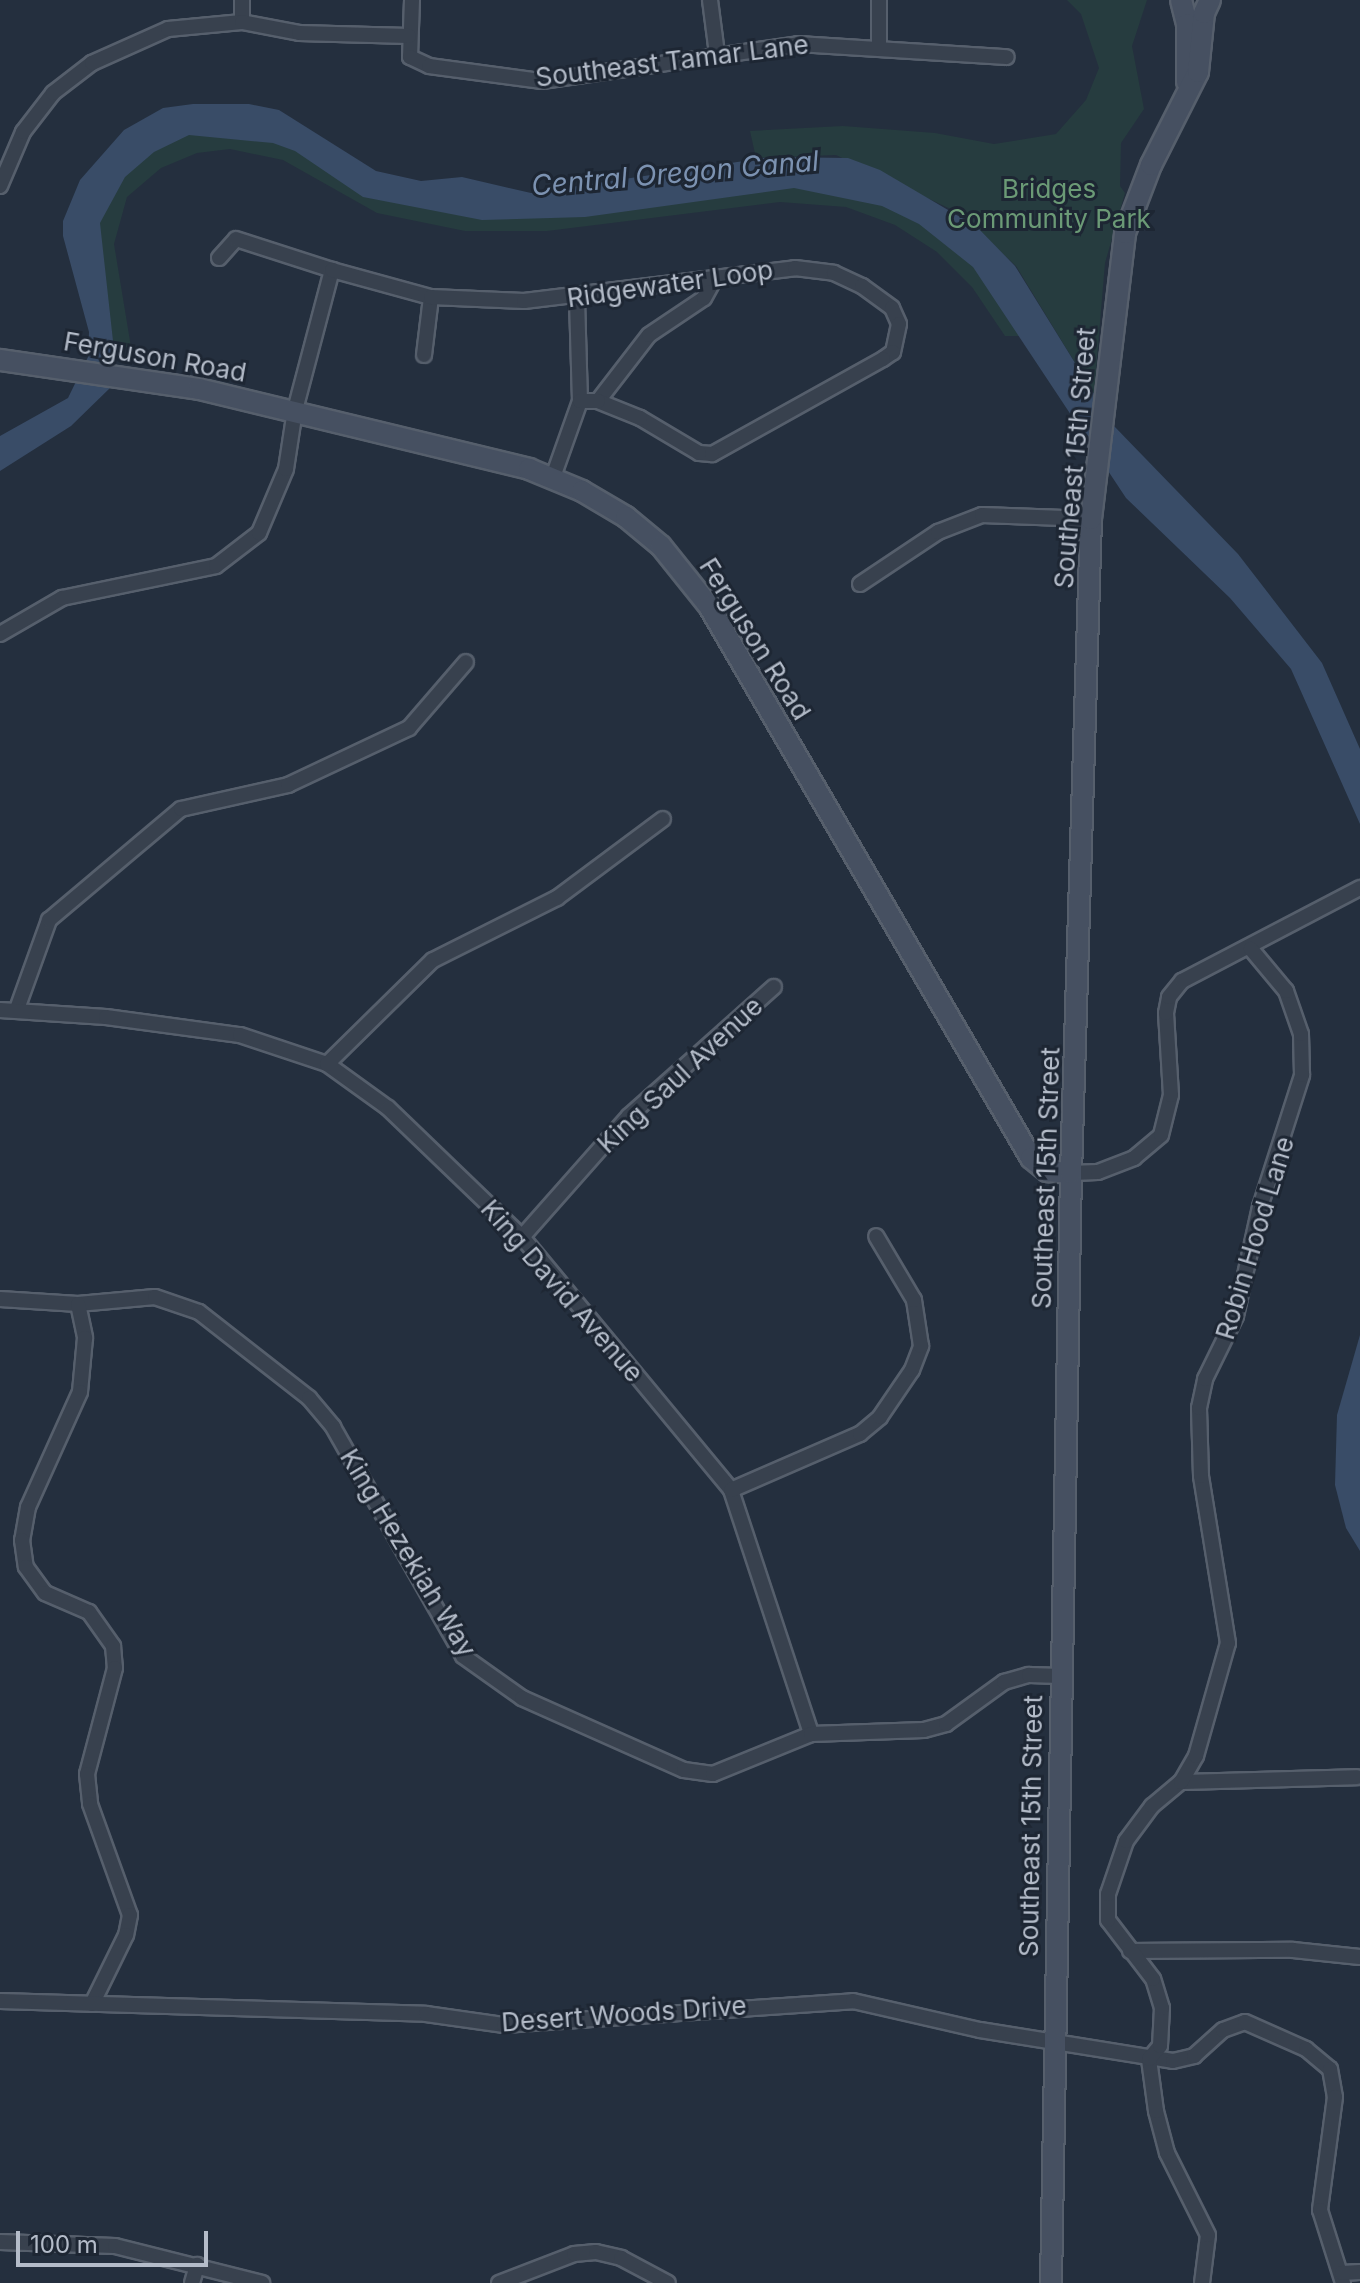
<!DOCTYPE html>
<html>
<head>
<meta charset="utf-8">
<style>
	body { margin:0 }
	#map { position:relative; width:1360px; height:2283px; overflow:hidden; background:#242f3e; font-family:Inter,sans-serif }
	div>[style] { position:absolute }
	.green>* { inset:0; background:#263c3f }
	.water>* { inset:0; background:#394c67 }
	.roads { filter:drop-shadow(2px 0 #565f6c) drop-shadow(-2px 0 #565f6c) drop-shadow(0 2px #565f6c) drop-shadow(0 -2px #565f6c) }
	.street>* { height:14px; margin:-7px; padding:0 7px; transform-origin:7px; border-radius:7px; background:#38414e }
	.secondary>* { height:20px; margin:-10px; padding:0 10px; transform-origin:10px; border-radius:10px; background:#465061 }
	span { translate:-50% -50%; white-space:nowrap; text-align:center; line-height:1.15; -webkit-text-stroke:6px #1d2633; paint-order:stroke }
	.street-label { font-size:26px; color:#b4bcc9 }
	.park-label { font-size:26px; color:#6b9a76 }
	.water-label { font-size:28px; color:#7c92b1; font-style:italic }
	.scale { position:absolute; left:16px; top:2231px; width:192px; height:36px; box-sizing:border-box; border:4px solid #b4bcc9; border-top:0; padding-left:10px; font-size:24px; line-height:28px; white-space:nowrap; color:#b4bcc9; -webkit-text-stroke:6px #1d2633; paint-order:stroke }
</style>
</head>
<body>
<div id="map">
	<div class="green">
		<i style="clip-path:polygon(1067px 0,1147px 0,1132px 46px,1144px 109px,1121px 143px,1120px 186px,1125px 193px,1105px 263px,1094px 394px,1016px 266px,959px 213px,836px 155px,756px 158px,750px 131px,843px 126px,935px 133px,994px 144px,1056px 134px,1086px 100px,1099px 68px,1081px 14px)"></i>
		<i style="clip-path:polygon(210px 120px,356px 171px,463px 201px,775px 173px,920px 205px,1040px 336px,1005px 336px,972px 287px,937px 252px,895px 225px,846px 207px,780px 202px,547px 231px,465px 231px,377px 213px,283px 160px,230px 149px,197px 153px,161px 168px,127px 197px,114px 244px,131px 347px,101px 348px,86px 255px,108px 173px)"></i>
	</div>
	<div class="water">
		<i style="clip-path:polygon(193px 104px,249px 104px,279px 110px,376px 171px,421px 181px,462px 177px,531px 193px,771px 157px,848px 158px,880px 170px,977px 227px,1015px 266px,1114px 426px,1238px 554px,1322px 663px,1360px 749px,1360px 824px,1291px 669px,1230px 598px,1126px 498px,973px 267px,919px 224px,882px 206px,794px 188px,585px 217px,482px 220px,363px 197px,295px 151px,273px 143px,189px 135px,154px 152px,125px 177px,100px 223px,115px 359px,110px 388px,71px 426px,0 471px,0 436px,68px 398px,88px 357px,89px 332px,63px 236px,63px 221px,80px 180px,124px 130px,163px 108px)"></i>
		<i style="clip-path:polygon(1360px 1335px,1360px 1551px,1346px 1528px,1335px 1485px,1337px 1415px)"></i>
	</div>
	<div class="roads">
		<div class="street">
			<i style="left:412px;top:0;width:57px;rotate:92deg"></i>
			<i style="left:410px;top:57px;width:21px;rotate:25deg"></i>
			<i style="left:429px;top:66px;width:114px;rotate:7.6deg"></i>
			<i style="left:542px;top:81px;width:259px;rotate:-8.2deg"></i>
			<i style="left:798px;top:44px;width:209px;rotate:3.6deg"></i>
			<i style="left:710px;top:0;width:54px;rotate:82.6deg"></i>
			<i style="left:242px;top:22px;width:22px;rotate:-90deg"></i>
			<i style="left:879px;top:46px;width:46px;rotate:-90deg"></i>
			<i style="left:0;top:186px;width:59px;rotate:-66.9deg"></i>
			<i style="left:23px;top:132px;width:49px;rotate:-52.4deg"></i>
			<i style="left:53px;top:93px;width:49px;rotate:-37.6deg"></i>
			<i style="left:92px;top:63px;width:83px;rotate:-24.1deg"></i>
			<i style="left:168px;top:29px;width:74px;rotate:-5.4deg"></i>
			<i style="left:242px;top:22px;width:58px;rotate:10.9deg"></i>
			<i style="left:299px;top:33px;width:110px;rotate:1.6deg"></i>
			<i style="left:219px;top:258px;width:25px;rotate:-48deg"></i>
			<i style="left:236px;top:239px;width:101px;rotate:17.9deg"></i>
			<i style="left:424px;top:355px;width:58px;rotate:-83.1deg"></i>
			<i style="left:598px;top:401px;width:83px;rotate:-52.3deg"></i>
			<i style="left:649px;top:335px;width:66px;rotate:-33.9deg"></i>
			<i style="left:704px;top:298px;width:23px;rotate:-61deg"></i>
			<i style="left:553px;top:477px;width:81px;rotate:-70.4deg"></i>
			<i style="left:580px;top:401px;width:104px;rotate:-91.7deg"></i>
			<i style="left:860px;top:584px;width:94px;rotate:-33.7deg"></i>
			<i style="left:938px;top:532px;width:47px;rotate:-21.1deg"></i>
			<i style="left:982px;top:515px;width:109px;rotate:2.1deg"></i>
			<i style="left:0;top:634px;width:72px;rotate:-30.1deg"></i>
			<i style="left:62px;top:598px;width:157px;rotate:-11.7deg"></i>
			<i style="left:216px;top:566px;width:54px;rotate:-37.5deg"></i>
			<i style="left:259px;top:533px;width:69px;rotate:-67.1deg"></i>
			<i style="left:286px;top:469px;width:60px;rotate:-81.3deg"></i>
			<i style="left:295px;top:410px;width:145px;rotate:-75.2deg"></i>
			<i style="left:332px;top:270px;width:103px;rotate:15.3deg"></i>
			<i style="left:431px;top:297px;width:93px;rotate:2.5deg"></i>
			<i style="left:524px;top:301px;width:273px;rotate:-6.9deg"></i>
			<i style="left:795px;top:268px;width:39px;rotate:7deg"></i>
			<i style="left:834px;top:273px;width:31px;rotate:25deg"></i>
			<i style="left:862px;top:286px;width:37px;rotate:36deg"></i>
			<i style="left:892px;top:308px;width:17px;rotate:66deg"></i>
			<i style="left:899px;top:324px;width:29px;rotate:102deg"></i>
			<i style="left:893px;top:352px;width:12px;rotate:145deg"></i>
			<i style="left:883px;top:359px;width:196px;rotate:150.9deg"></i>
			<i style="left:712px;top:454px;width:13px;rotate:-176deg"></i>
			<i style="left:699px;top:453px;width:69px;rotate:-149.3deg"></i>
			<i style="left:640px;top:418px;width:45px;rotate:-158deg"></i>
			<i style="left:598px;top:401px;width:18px;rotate:180deg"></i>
			<i style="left:17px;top:1009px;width:95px;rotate:-70.2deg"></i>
			<i style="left:49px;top:920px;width:172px;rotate:-40.1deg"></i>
			<i style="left:181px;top:809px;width:110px;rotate:-12.6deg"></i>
			<i style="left:288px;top:785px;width:134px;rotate:-25.2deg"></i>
			<i style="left:409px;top:728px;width:87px;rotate:-49.2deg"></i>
			<i style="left:0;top:1010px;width:106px;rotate:3.8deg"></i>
			<i style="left:106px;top:1017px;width:135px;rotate:7.7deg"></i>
			<i style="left:240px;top:1035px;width:92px;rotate:18.4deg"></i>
			<i style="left:327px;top:1064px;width:75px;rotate:35.8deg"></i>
			<i style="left:388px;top:1108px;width:186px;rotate:43.9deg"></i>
			<i style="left:522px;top:1237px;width:328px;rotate:50.4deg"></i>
			<i style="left:731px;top:1490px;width:257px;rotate:71.8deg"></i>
			<i style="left:327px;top:1064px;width:148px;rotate:-44.5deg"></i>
			<i style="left:433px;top:960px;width:139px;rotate:-26.6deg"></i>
			<i style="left:557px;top:898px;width:132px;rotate:-36.7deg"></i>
			<i style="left:1071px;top:1173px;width:27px;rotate:-2deg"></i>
			<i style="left:1098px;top:1172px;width:39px;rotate:-21deg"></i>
			<i style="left:1134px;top:1158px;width:35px;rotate:-40deg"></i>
			<i style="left:1161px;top:1135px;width:41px;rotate:-76deg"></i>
			<i style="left:1171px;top:1095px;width:82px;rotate:-93.5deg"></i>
			<i style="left:1166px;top:1013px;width:16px;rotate:-79deg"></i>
			<i style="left:1169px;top:997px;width:21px;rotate:-51deg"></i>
			<i style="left:1182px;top:981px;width:201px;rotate:-27.6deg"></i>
			<i style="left:522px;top:1237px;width:162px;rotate:-48.5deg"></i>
			<i style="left:629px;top:1116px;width:194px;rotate:-41.7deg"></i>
			<i style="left:0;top:1299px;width:78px;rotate:3.7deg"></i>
			<i style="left:78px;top:1304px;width:77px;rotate:-5.2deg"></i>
			<i style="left:155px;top:1297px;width:46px;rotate:18.8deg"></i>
			<i style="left:199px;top:1312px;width:140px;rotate:38deg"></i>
			<i style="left:309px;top:1398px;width:38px;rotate:50deg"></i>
			<i style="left:333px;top:1427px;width:263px;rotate:60.4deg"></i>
			<i style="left:463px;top:1656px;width:72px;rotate:35.4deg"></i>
			<i style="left:522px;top:1698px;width:177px;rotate:24deg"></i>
			<i style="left:684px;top:1770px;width:29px;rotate:8deg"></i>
			<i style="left:713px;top:1774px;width:106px;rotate:-22.2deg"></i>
			<i style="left:811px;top:1734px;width:113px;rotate:-2deg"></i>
			<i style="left:924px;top:1730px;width:23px;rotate:-15deg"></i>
			<i style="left:946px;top:1724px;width:72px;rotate:-35.9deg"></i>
			<i style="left:1004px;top:1682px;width:26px;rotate:-16deg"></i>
			<i style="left:1029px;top:1675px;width:32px;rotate:2deg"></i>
			<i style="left:78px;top:1304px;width:35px;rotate:78deg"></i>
			<i style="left:85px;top:1338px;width:54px;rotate:95.3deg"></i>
			<i style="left:80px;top:1392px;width:126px;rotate:114.3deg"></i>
			<i style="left:28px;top:1507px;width:34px;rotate:100deg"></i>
			<i style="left:22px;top:1540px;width:27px;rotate:82deg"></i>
			<i style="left:26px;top:1567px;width:32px;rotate:54deg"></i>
			<i style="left:45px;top:1593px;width:48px;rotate:23.4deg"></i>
			<i style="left:89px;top:1612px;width:42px;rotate:54.8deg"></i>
			<i style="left:113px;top:1646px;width:22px;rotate:85deg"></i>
			<i style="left:115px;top:1668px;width:110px;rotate:104.8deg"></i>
			<i style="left:87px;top:1774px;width:30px;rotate:84deg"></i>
			<i style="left:90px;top:1804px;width:118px;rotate:70.2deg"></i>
			<i style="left:130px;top:1915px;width:20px;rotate:101deg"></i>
			<i style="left:126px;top:1935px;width:77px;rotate:116.2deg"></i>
			<i style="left:731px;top:1490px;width:141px;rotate:-23.5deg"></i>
			<i style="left:860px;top:1434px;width:26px;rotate:-40deg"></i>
			<i style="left:880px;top:1417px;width:57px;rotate:-55.8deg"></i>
			<i style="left:912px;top:1370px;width:26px;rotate:-69deg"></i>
			<i style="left:921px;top:1346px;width:47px;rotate:-98.7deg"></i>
			<i style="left:914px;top:1300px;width:74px;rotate:-120.7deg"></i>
			<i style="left:1181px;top:1782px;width:176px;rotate:-1.6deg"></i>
			<i style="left:1130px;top:1951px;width:163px;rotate:-0.4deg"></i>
			<i style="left:1293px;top:1950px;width:67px;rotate:6deg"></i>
			<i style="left:0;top:2001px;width:426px;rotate:1.7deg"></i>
			<i style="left:426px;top:2014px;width:79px;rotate:8deg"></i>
			<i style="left:504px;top:2025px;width:350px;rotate:-3.9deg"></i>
			<i style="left:853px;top:2001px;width:130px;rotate:12.9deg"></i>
			<i style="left:980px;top:2030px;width:195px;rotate:9.1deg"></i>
			<i style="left:1173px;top:2061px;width:22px;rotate:-13deg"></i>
			<i style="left:1194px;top:2056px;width:39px;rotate:-42deg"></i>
			<i style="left:1223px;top:2030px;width:23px;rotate:-20deg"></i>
			<i style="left:1245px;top:2022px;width:67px;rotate:23.9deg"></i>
			<i style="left:1306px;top:2049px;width:31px;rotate:40deg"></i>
			<i style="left:1330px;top:2069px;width:28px;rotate:80deg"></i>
			<i style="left:1335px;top:2097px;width:114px;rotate:97.6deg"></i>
			<i style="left:1320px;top:2210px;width:77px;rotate:72.5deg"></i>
			<i style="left:0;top:2242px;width:115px;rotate:2deg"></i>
			<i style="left:115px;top:2246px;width:152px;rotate:14.1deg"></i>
			<i style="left:1342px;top:2273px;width:18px;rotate:-3deg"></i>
			<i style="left:192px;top:2283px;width:19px;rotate:-74deg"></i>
			<i style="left:499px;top:2283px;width:80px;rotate:-21.1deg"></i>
			<i style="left:574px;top:2254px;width:22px;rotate:-5deg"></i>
			<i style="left:596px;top:2252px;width:26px;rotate:13deg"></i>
			<i style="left:621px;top:2258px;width:53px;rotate:28deg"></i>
			<i style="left:1202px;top:2283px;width:48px;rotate:-82.9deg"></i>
			<i style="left:1208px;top:2235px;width:92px;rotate:-116.6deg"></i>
			<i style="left:1167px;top:2153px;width:43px;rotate:-104.7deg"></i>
			<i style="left:1156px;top:2111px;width:52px;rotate:-97.7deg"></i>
			<i style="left:1149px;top:2059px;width:17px;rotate:-50deg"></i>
			<i style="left:1160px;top:2046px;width:38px;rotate:-87deg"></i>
			<i style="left:1162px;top:2008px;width:30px;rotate:-107deg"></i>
			<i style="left:1153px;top:1979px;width:74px;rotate:-127.3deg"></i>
			<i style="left:1108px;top:1920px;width:26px;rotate:-90deg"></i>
			<i style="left:1108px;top:1894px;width:56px;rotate:-71.2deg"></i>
			<i style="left:1126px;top:1841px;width:44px;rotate:-53.4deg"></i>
			<i style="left:1152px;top:1806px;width:38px;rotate:-40deg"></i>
			<i style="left:1181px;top:1782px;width:30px;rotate:-60deg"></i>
			<i style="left:1196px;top:1756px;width:117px;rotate:-74.2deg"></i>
			<i style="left:1228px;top:1643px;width:169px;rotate:-99.2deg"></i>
			<i style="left:1201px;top:1476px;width:68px;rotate:-91.7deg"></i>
			<i style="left:1199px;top:1408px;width:30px;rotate:-78deg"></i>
			<i style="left:1205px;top:1379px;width:70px;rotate:-63.8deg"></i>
			<i style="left:1236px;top:1316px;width:112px;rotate:-77.6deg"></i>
			<i style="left:1260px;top:1207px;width:139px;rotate:-72.3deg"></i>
			<i style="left:1302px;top:1075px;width:41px;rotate:-91.4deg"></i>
			<i style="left:1301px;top:1034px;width:46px;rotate:-109.2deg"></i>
			<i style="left:1286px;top:991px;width:55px;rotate:-129.8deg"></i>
		</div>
		<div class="secondary">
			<i style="left:1181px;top:0;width:25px;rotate:76deg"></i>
			<i style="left:1187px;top:24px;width:58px;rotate:90deg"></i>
			<i style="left:0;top:360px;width:201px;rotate:8.3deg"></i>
			<i style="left:199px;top:389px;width:340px;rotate:13.6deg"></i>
			<i style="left:529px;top:469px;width:57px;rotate:22.5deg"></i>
			<i style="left:582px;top:491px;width:51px;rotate:30.6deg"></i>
			<i style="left:626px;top:517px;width:45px;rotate:39.6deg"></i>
			<i style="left:661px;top:546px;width:77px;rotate:51.3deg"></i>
			<i style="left:709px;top:606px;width:639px;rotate:59.74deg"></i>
			<i style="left:1031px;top:1158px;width:21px;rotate:39deg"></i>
			<i style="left:1047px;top:1171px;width:24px;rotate:5deg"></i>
			<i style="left:1051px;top:2283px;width:1110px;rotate:-88.97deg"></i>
			<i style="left:1071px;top:1173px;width:654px;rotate:-88.25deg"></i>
			<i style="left:1091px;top:519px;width:288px;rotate:-83.2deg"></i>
			<i style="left:1125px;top:233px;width:73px;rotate:-69.1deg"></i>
			<i style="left:1151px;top:165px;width:104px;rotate:-63.2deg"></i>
			<i style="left:1198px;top:72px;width:59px;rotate:-84.2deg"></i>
			<i style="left:1204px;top:13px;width:14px;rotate:-65deg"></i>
		</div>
	</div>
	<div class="street-label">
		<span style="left:672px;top:61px;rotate:-7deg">Southeast Tamar Lane</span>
		<span style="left:670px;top:284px;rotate:-8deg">Ridgewater Loop</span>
		<span style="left:155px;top:357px;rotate:10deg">Ferguson Road</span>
		<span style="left:1075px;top:458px;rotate:-85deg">Southeast 15th Street</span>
		<span style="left:755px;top:639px;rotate:58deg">Ferguson Road</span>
		<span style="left:680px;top:1075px;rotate:-43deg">King Saul Avenue</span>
		<span style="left:1046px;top:1178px;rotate:-88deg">Southeast 15th Street</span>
		<span style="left:1255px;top:1238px;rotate:-73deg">Robin Hood Lane</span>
		<span style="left:562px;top:1291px;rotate:49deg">King David Avenue</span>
		<span style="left:408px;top:1553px;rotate:59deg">King Hezekiah Way</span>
		<span style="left:1031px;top:1826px;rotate:-89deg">Southeast 15th Street</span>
		<span style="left:624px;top:2014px;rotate:-4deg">Desert Woods Drive</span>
	</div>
	<div class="park-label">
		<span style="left:1049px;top:204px">Bridges<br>Community Park</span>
	</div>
	<div class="water-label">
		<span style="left:675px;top:173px;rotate:-5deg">Central Oregon Canal</span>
	</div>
	<div class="scale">100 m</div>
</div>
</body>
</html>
